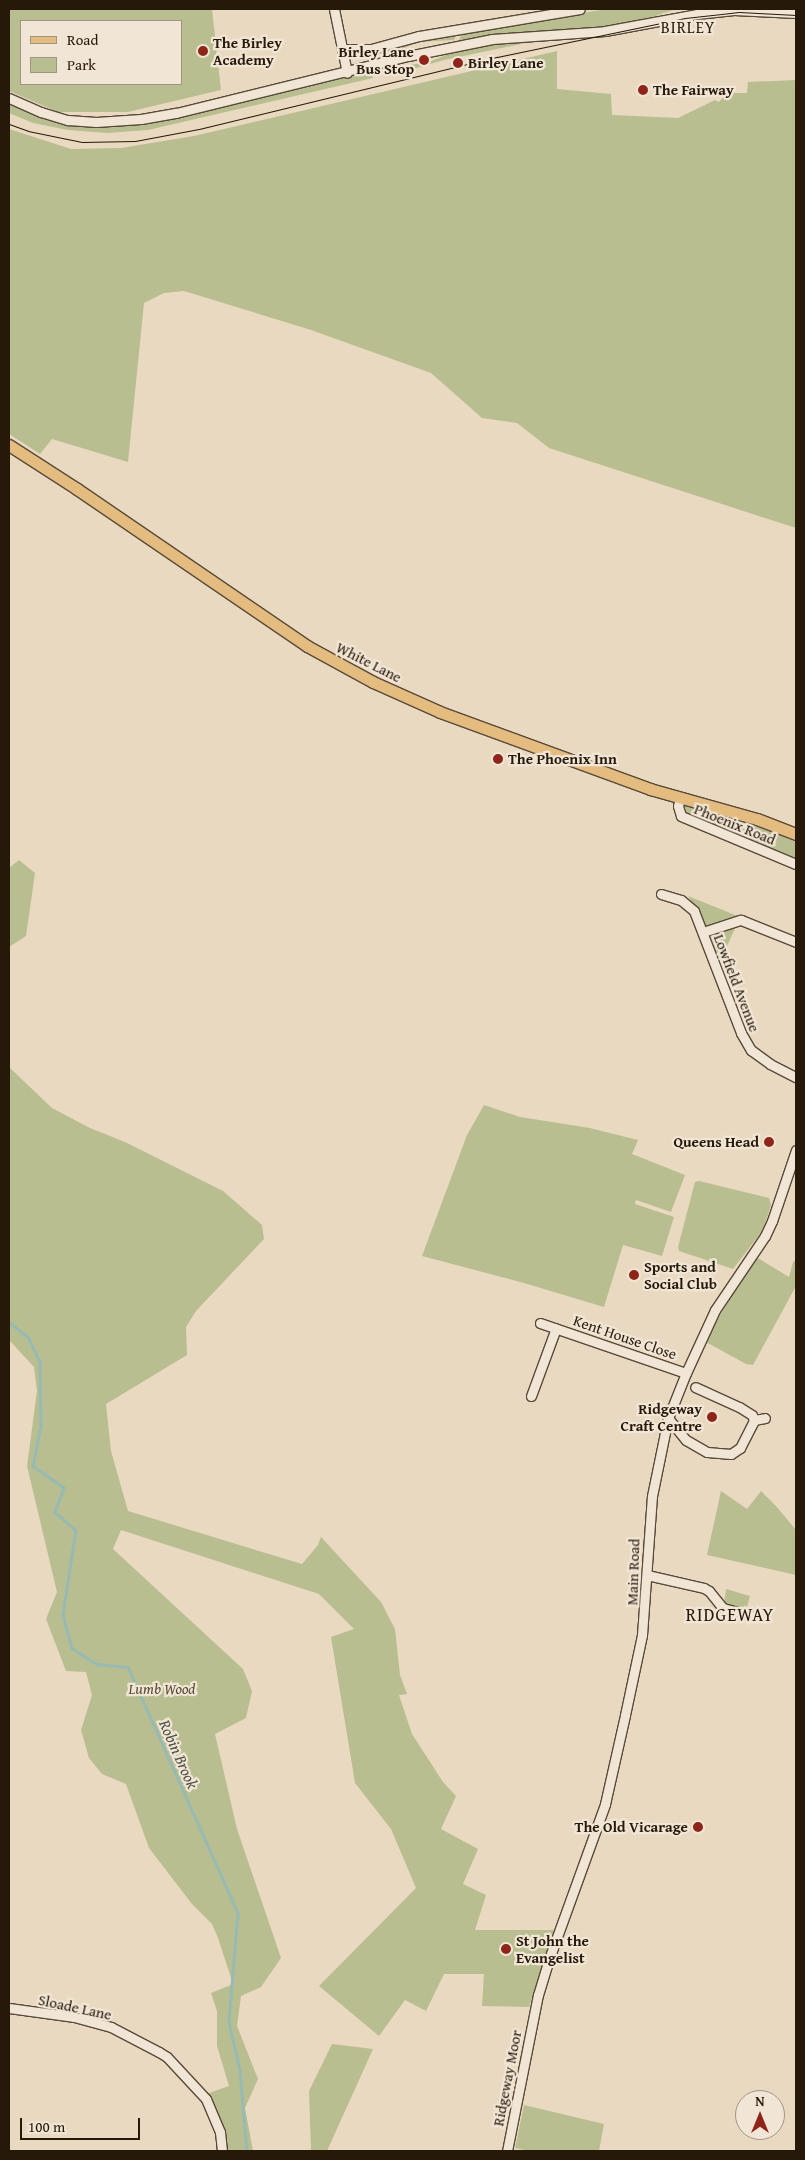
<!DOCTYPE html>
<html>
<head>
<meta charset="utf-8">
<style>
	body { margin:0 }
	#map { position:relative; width:805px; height:2160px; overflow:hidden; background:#e9d9c0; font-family:"Gentium Book Plus",serif }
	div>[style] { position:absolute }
	.green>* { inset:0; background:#b9be90 }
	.stream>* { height:2.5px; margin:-1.25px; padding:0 1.25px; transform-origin:1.25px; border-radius:1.25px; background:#97bab3 }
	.roads { filter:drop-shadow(1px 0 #584938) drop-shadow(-1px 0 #584938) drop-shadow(0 1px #584938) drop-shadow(0 -1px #584938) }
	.minor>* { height:9px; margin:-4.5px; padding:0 4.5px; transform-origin:4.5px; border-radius:4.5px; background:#f1e6d6 }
	.major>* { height:11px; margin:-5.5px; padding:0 5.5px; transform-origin:5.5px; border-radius:5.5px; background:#e4bc80 }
	.tram>* { height:1px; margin:-0.5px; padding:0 0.5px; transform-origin:0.5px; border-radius:0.5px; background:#27190a }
	.dots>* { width:14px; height:14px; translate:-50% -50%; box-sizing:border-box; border:2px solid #f1e6d6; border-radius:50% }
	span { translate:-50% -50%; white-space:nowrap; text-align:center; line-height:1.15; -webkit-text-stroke:4.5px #f1e6d6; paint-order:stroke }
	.poi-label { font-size:15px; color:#27190a; font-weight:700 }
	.left { translate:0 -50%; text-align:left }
	.right { translate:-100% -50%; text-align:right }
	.street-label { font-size:15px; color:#27190a }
	.park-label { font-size:15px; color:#534b32; font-style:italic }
	.neighbourhood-label { font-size:16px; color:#27190a; letter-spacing:1px }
	.water-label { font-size:16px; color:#4e5145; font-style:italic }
	.quarter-label { font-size:18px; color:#27190a; letter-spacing:1px }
	.frame { position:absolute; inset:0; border:10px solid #27190a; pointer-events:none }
	.legend { position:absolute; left:20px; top:20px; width:162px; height:65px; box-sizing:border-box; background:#f1e6d6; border:1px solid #a09484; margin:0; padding:6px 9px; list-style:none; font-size:15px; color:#27190a }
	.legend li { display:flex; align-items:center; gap:10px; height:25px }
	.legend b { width:25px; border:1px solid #a09484 }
	.north { position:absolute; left:735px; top:2090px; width:50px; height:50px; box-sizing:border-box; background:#f1e6d6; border:1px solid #a09484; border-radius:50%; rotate:0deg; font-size:14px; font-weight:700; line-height:20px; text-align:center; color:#27190a }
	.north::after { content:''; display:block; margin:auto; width:18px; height:22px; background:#8f2418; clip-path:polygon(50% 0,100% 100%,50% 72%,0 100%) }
	.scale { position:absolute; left:20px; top:2118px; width:120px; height:22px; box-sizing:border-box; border:2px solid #27190a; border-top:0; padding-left:6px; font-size:15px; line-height:18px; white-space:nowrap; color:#27190a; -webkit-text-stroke:4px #f1e6d6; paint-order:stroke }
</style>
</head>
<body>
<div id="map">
	<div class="green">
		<i style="clip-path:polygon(evenodd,9px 9px,212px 9px,221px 90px,128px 112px,58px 112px,9px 91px,9px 9px,21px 21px,181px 21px,181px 84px,21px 84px,21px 21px)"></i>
		<i style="clip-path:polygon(607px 9px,676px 9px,652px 17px,608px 26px,512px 33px,459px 40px,463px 32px)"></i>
		<i style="clip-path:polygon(457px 33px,454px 40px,418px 42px,402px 49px,380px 54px,369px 52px)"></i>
		<i style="clip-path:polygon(545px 39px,444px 60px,396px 74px,395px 68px,431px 61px,459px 50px,497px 42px)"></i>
		<i style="clip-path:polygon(557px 51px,557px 89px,611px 94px,612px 115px,678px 118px,715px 100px,719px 102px,727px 93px,747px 93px,748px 82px,796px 80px,796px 528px,549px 448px,517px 423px,482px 418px,431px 373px,311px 330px,184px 291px,164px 293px,144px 303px,128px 462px,52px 439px,40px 454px,9px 434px,9px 129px,71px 149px,121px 148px,194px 136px)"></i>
		<i style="clip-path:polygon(371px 70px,373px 78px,148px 130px,107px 133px,68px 130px,33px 123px,9px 113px,9px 104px,61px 123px,89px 126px,145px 122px,217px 109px)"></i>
		<i style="clip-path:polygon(685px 804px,770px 831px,796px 842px,796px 859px,687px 816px,681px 808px)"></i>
		<i style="clip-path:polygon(19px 860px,35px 873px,26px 936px,9px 947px,9px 868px)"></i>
		<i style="clip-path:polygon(688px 896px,740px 917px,719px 964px,695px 907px)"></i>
		<i style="clip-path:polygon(9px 1067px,52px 1108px,90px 1128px,125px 1142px,223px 1191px,262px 1225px,264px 1239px,196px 1311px,186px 1327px,187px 1355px,106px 1404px,111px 1451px,128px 1511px,302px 1564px,318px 1545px,321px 1537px,381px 1602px,395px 1629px,400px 1675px,407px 1694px,399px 1695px,412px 1734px,443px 1782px,456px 1796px,441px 1829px,478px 1849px,463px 1884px,486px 1895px,475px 1930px,554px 1930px,529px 2007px,482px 2006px,484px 1974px,444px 1974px,426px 2011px,405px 2000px,379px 2036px,319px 1986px,416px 1888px,391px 1829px,355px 1783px,331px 1637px,354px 1629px,319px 1594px,121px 1530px,113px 1549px,243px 1669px,252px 1691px,246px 1718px,215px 1734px,237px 1829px,281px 1958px,261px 1987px,241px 1996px,237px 2026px,258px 2079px,245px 2108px,253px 2151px,225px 2151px,226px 2136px,209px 2093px,229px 2086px,217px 2046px,217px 2011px,211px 1993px,233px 1984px,218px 1938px,212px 1924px,192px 1904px,149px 1848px,126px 1784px,102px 1774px,89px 1758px,81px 1730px,92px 1695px,86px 1672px,66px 1671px,46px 1619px,57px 1592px,27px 1466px,37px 1391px,34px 1367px,9px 1340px)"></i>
		<i style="clip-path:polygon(484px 1105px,520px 1117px,590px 1128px,638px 1140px,632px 1154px,685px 1175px,671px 1212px,636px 1200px,635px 1204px,674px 1217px,662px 1256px,623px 1245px,604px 1307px,524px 1283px,422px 1256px,467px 1135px)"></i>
		<i style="clip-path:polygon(699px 1181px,769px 1198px,771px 1205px,763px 1230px,733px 1269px,679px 1251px,678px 1247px,695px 1182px)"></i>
		<i style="clip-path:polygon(756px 1257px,789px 1277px,793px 1262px,796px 1260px,796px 1286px,753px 1365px,746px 1364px,704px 1341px)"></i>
		<i style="clip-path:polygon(721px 1491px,747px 1509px,761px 1491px,776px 1506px,796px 1530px,796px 1575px,707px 1555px)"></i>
		<i style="clip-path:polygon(726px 1589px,750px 1596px,746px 1611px,724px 1604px)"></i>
		<i style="clip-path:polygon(332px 2044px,373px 2049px,327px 2151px,311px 2151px,309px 2091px)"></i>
		<i style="clip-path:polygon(524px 2105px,604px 2124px,599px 2151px,530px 2151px,515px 2148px)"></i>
	</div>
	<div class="stream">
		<i style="left:9px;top:1322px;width:24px;rotate:38deg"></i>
		<i style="left:28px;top:1337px;width:28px;rotate:64deg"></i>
		<i style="left:40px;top:1362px;width:64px;rotate:89.1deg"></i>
		<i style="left:41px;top:1426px;width:41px;rotate:101.3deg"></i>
		<i style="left:33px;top:1466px;width:38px;rotate:35deg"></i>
		<i style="left:64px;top:1488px;width:26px;rotate:111deg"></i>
		<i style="left:55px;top:1512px;width:28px;rotate:41deg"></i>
		<i style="left:76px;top:1530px;width:86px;rotate:98.7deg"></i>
		<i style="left:63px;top:1615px;width:34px;rotate:75deg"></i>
		<i style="left:72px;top:1648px;width:30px;rotate:33deg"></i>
		<i style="left:97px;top:1664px;width:31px;rotate:6deg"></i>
		<i style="left:128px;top:1667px;width:269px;rotate:65.9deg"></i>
		<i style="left:238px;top:1913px;width:109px;rotate:94.7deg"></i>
		<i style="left:229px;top:2022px;width:49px;rotate:77.1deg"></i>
		<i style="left:240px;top:2070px;width:81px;rotate:85.1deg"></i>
	</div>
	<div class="roads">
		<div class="minor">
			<i style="left:334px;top:9px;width:65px;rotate:78.5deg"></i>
			<i style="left:342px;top:49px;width:29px"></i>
			<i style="left:371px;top:49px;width:50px;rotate:-15.2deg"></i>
			<i style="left:419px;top:36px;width:163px;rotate:-9.5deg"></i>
			<i style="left:9px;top:98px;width:35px;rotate:24deg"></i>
			<i style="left:41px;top:112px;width:28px;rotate:17deg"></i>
			<i style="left:68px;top:120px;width:28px;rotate:4deg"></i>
			<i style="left:96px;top:122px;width:45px;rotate:-3.8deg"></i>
			<i style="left:141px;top:119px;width:36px;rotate:-10deg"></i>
			<i style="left:176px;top:113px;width:239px;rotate:-13.8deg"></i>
			<i style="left:408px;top:56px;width:86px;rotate:-11.4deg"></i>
			<i style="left:492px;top:39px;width:113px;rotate:-4deg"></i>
			<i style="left:605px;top:31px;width:94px;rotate:-10.5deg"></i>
			<i style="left:697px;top:14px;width:37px;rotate:-6deg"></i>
			<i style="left:734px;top:10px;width:62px;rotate:2.8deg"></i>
			<i style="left:680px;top:798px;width:8px;rotate:104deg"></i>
			<i style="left:678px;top:806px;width:10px;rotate:73deg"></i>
			<i style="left:681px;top:816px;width:125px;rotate:22.7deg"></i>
			<i style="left:661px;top:894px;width:21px;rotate:17deg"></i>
			<i style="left:681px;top:900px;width:17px;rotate:40deg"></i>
			<i style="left:694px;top:911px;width:131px;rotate:68.9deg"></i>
			<i style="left:741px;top:1033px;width:20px;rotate:60deg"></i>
			<i style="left:751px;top:1050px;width:24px;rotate:36deg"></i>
			<i style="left:770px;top:1064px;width:29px;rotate:27deg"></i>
			<i style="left:703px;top:932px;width:40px;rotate:-18deg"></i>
			<i style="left:741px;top:920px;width:59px;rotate:21.8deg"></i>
			<i style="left:540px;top:1323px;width:154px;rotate:18.9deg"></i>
			<i style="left:531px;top:1396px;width:72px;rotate:-69.8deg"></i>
			<i style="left:668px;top:1418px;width:28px;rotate:51deg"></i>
			<i style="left:686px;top:1440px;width:24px;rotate:30deg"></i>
			<i style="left:707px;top:1452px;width:24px;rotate:5deg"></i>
			<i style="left:731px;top:1454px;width:11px;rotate:-34deg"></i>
			<i style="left:740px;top:1448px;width:31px;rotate:-63deg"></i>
			<i style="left:754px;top:1420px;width:5px;rotate:-112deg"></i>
			<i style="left:752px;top:1415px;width:15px;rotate:-148deg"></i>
			<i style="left:739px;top:1407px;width:48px;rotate:-155.6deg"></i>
			<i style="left:754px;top:1420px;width:11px;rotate:-10deg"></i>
			<i style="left:647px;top:1575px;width:58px;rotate:12.8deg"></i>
			<i style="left:704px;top:1588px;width:6px;rotate:31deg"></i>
			<i style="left:709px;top:1591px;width:22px;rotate:51deg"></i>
			<i style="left:723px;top:1608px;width:31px;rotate:15deg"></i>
			<i style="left:9px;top:2008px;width:66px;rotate:7.9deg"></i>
			<i style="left:74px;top:2017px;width:38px;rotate:15deg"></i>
			<i style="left:111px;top:2027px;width:54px;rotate:27.5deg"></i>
			<i style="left:159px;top:2052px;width:9px;rotate:32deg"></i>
			<i style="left:167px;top:2057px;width:57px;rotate:47.1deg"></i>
			<i style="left:206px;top:2099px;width:36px;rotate:67deg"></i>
			<i style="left:220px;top:2132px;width:19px;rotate:84deg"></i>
			<i style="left:507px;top:2151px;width:159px;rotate:-78.8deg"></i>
			<i style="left:538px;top:1995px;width:38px;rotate:-73deg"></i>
			<i style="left:549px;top:1959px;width:165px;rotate:-70.1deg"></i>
			<i style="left:605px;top:1804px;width:91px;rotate:-77.3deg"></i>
			<i style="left:625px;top:1715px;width:82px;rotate:-78deg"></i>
			<i style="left:642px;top:1635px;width:139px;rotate:-85.9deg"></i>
			<i style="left:652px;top:1496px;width:80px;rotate:-78.4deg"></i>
			<i style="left:668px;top:1418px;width:48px;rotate:-68.2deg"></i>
			<i style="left:686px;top:1373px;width:69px;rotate:-65.3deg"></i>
			<i style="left:715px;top:1310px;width:89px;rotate:-56deg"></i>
			<i style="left:765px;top:1236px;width:17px;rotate:-65deg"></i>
			<i style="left:772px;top:1221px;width:75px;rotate:-71.3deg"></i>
		</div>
		<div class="major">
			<i style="left:9px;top:445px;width:81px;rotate:32.9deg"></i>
			<i style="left:77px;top:489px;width:278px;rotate:34.3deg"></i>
			<i style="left:307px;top:646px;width:75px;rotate:28.6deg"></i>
			<i style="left:373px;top:682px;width:73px;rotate:24.1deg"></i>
			<i style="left:440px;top:712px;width:224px;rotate:20.1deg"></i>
			<i style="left:650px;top:789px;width:111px;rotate:15.7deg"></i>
			<i style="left:757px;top:819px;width:42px;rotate:21deg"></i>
		</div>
	</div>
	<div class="tram">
		<i style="left:9px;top:124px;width:20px;rotate:20deg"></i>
		<i style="left:28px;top:131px;width:55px;rotate:11.5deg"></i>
		<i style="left:82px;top:142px;width:53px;rotate:-1.1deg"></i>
		<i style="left:135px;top:141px;width:65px;rotate:-10.6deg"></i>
		<i style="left:199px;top:129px;width:307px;rotate:-13.6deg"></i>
		<i style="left:497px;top:57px;width:192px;rotate:-11.7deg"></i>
		<i style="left:685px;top:18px;width:54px;rotate:-6.3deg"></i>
		<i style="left:739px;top:12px;width:57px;rotate:3deg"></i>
	</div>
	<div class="dots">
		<i style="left:203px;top:51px;background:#8f2418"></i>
		<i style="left:424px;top:60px;background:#8f2418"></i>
		<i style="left:458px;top:63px;background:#8f2418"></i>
		<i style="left:643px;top:90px;background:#8f2418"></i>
		<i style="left:498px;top:759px;background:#8f2418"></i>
		<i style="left:769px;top:1142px;background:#8f2418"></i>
		<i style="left:634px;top:1275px;background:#8f2418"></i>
		<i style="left:712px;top:1417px;background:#8f2418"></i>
		<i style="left:698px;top:1827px;background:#8f2418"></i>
		<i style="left:506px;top:1949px;background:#8f2418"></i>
	</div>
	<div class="poi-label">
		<span class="left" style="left:213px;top:51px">The Birley<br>Academy</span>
		<span class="right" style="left:414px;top:60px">Birley Lane<br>Bus Stop</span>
		<span class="left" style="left:468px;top:63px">Birley Lane</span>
		<span class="left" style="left:653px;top:90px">The Fairway</span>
		<span class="left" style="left:508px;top:759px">The Phoenix Inn</span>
		<span class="right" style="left:759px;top:1142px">Queens Head</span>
		<span class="left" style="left:644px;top:1275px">Sports and<br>Social Club</span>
		<span class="right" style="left:702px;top:1417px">Ridgeway<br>Craft Centre</span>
		<span class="right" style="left:688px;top:1827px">The Old Vicarage</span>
		<span class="left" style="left:516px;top:1949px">St John the<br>Evangelist</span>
	</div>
	<div class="street-label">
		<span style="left:369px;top:662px;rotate:27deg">White Lane</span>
		<span style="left:735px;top:824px;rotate:22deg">Phoenix Road</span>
		<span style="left:737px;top:983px;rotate:69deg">Lowfield Avenue</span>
		<span style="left:625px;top:1337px;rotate:19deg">Kent House Close</span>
		<span style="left:633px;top:1572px;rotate:-88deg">Main Road</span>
		<span style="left:75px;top:2007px;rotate:12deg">Sloade Lane</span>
		<span style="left:507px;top:2078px;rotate:-79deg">Ridgeway Moor</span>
	</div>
	<div class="park-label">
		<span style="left:162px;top:1689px">Lumb Wood</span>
	</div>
	<div class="neighbourhood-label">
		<span style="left:688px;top:27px">BIRLEY</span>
	</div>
	<div class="water-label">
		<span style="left:179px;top:1754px;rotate:66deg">Robin Brook</span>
	</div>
	<div class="quarter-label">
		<span style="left:730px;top:1615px">RIDGEWAY</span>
	</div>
	<div class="frame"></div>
	<ul class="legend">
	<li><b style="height:6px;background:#e4bc80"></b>Road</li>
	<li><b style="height:14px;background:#b9be90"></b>Park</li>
	</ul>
	<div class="north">N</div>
	<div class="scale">100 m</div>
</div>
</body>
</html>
